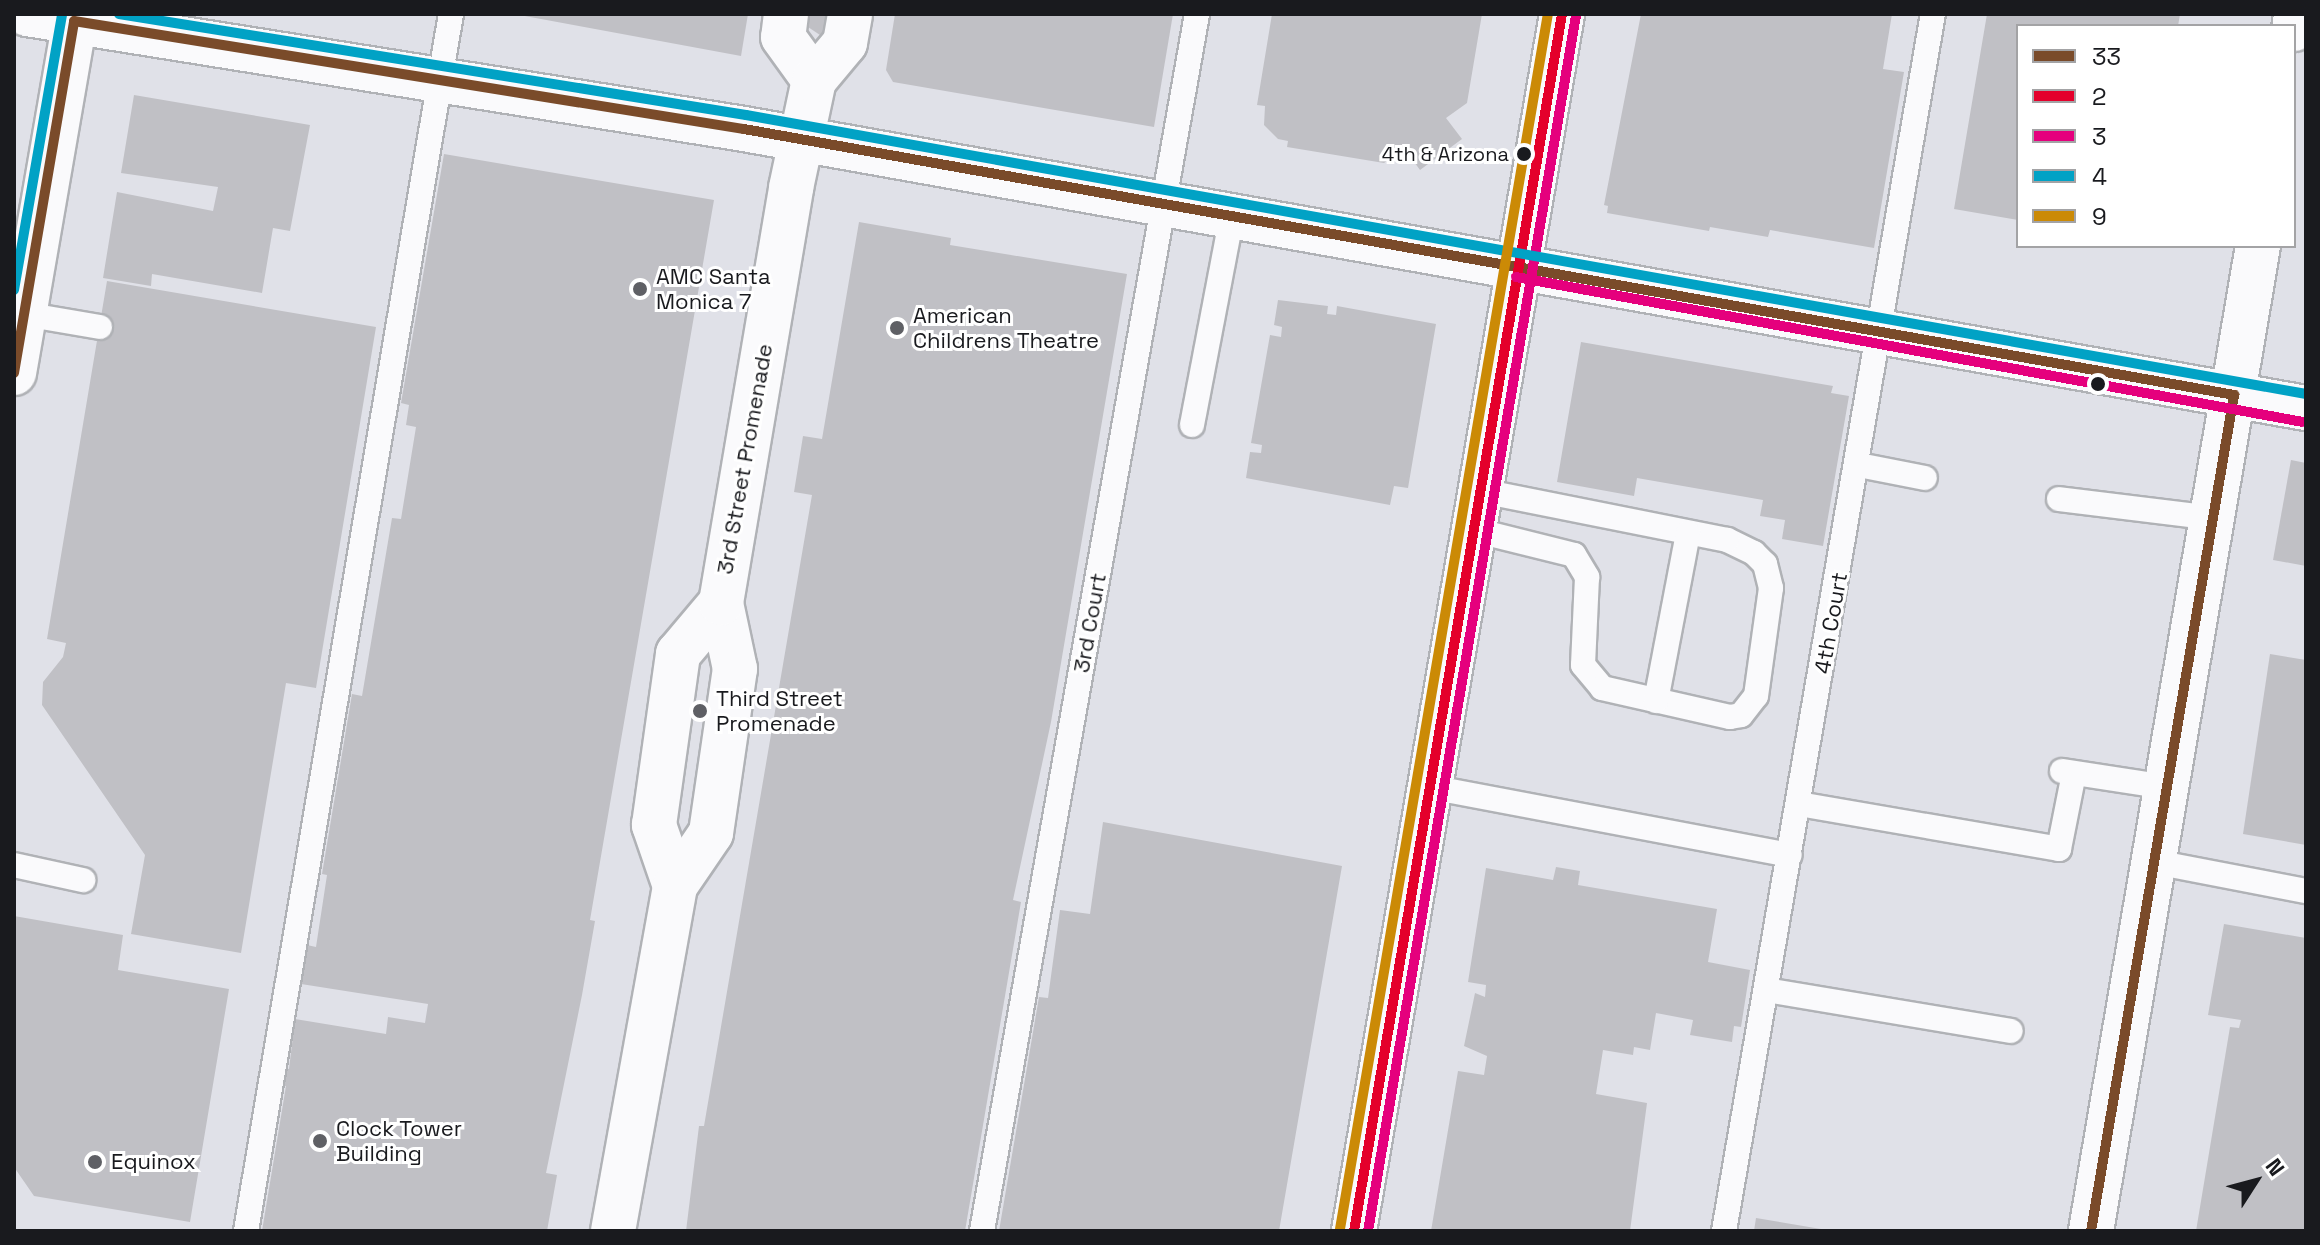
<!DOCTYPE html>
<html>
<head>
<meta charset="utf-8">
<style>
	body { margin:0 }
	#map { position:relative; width:2320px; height:1245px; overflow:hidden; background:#e0e1e8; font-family:"Space Grotesk",sans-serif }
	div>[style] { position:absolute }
	.building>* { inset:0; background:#c0c0c5 }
	.roads { filter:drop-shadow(2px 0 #b0b2b6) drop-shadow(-2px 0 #b0b2b6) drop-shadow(0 2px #b0b2b6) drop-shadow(0 -2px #b0b2b6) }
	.lane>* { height:24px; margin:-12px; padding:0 12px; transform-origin:12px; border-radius:12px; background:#fafafc }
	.street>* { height:44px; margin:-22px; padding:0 22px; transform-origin:22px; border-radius:22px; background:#fafafc }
	.secondary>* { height:44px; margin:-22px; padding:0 22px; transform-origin:22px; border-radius:22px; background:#fafafc }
	.bus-1>* { height:10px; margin:-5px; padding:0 5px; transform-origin:5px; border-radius:5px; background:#7a4b2a }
	.bus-2>* { height:10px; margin:-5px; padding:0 5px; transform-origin:5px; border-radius:5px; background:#e4002b }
	.bus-3>* { height:10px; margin:-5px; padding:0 5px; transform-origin:5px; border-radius:5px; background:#e5007d }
	.bus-4>* { height:10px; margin:-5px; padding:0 5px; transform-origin:5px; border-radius:5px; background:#01a2c5 }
	.bus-5>* { height:10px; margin:-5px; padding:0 5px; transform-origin:5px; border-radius:5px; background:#cb8a06 }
	.dots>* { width:22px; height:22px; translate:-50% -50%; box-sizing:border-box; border:4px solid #fff; border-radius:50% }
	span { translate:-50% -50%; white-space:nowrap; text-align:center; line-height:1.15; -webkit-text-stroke:6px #fff; paint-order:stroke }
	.bus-label { font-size:20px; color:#191a1e }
	.right { translate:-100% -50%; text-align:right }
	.poi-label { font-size:22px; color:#191a1e }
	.left { translate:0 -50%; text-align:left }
	.street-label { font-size:22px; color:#191a1e }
	.frame { position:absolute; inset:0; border:16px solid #191a1e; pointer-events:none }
	.legend { position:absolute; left:2016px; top:24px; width:280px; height:224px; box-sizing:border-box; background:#fff; border:2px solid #a3a3a5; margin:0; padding:10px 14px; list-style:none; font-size:24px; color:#191a1e }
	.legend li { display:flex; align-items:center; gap:16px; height:40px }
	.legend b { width:40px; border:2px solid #a3a3a5 }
	.north { position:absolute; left:2216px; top:1141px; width:80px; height:80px; -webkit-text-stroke:6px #fff; paint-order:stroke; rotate:54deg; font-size:22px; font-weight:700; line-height:32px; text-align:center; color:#191a1e }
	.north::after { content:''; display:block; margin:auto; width:28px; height:36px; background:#191a1e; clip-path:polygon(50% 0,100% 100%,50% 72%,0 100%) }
</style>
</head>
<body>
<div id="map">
	<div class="building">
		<i style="clip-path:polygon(514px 14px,748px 14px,741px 56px)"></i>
		<i style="clip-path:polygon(807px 14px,838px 14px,820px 35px,808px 27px)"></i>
		<i style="clip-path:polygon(895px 14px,1173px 14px,1154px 127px,893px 82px,886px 70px)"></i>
		<i style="clip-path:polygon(1272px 14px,1482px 14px,1467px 103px,1446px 118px,1462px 139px,1420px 170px,1404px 148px,1384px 163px,1287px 147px,1288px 141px,1278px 139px,1264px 125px,1265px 106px,1257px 105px)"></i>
		<i style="clip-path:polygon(1641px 14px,1892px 14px,1883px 69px,1904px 72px,1874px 248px,1770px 230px,1768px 237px,1710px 227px,1709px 231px,1607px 213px,1608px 206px,1604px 205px)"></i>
		<i style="clip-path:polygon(1987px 14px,2180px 14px,2178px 26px,2018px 26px,2018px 220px,1954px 209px)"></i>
		<i style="clip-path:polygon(134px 95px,310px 125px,290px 231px,273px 228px,262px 293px,152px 274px,151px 286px,103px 278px,117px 192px,213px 211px,218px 187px,121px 173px)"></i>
		<i style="clip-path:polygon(444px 154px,714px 200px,590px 920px,595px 921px,582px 995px,546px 1173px,557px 1175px,547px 1231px,262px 1231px,286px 1086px,277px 1085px,279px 1068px,289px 1069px,295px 1019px,386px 1034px,388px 1017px,425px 1023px,428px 1004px,301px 984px,307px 945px,316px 947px,327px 875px,322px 874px,352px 694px,362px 696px,392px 518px,401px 519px,416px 427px,406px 425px,409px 405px,401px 403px)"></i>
		<i style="clip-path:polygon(859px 222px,951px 238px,950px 245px,1127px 274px,1051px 722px,1013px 900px,1021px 902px,965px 1231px,686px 1231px,699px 1126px,704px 1126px,812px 495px,794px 492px,803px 436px,822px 439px)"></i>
		<i style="clip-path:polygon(107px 281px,376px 327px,316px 688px,286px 683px,241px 953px,131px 934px,145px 855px,42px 705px,43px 682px,63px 657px,66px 643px,47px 639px)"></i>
		<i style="clip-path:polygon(1278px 300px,1328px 306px,1327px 314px,1336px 315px,1337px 306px,1436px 324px,1408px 488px,1394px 486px,1390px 505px,1246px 478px,1250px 452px,1261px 453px,1262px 445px,1251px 443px,1270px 335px,1281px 337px,1282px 327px,1274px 325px)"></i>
		<i style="clip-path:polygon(1581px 342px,1833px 386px,1831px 393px,1849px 396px,1823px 546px,1782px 539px,1785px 520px,1760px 516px,1763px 500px,1637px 478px,1634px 496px,1557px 482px)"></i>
		<i style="clip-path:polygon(2291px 460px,2306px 463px,2306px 566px,2273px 560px)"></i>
		<i style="clip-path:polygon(2270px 654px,2306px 660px,2306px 845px,2243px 834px)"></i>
		<i style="clip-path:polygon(1103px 822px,1342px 866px,1279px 1231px,999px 1231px,1039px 997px,1048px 998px,1060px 910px,1090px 914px)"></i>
		<i style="clip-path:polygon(1556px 867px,1580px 871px,1578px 885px,1717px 909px,1708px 962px,1750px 970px,1741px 1027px,1734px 1026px,1732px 1042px,1690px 1035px,1693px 1020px,1656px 1013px,1650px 1050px,1634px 1047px,1633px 1055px,1603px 1050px,1596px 1094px,1647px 1103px,1630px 1231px,1431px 1231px,1458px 1071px,1484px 1075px,1487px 1056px,1464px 1046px,1475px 993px,1485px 997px,1486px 985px,1468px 982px,1486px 868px,1553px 880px)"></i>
		<i style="clip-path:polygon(14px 916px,123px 935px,118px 970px,229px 989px,190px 1222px,34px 1196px,14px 1167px)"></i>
		<i style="clip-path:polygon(2224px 924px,2306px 938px,2306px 1231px,2196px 1231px,2230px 1027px,2239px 1028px,2241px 1020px,2208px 1015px)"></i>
		<i style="clip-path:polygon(1756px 1218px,1821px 1229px,1821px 1231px,1754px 1231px)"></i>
	</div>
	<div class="roads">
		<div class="lane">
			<i style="left:24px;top:314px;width:77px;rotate:9.7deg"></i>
			<i style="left:1192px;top:425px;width:214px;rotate:-79.2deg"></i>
			<i style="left:1859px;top:465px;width:67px;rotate:11.1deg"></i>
			<i style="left:2059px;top:499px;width:155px;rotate:7deg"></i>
			<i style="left:1474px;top:530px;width:103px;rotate:14deg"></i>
			<i style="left:1574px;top:555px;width:26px;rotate:59deg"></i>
			<i style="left:1587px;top:577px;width:88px;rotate:92.6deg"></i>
			<i style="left:1583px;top:665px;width:30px;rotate:50deg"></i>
			<i style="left:1602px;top:688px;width:131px;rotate:12.8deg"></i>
			<i style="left:1730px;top:717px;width:11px;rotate:-10deg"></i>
			<i style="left:1741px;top:715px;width:24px;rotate:-52deg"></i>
			<i style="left:1756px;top:696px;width:109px;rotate:-82.1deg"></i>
			<i style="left:1771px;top:588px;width:25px;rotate:-104deg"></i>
			<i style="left:1765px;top:564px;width:16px;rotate:-135deg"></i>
			<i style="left:1754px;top:553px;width:30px;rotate:-154deg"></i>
			<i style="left:1727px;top:540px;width:251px;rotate:-168.7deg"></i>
			<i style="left:1656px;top:701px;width:171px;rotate:-79.2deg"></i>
			<i style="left:2062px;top:771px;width:106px;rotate:8.7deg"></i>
			<i style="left:1430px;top:787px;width:366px;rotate:10.7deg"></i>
			<i style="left:1799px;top:804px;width:264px;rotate:9.8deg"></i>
			<i style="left:2059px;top:849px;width:77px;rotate:-78.8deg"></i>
			<i style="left:2155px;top:862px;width:154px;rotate:10.9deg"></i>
			<i style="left:14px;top:865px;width:71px;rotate:12.3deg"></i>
			<i style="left:1766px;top:990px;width:248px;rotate:9.5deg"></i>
			<i style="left:246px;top:1231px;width:1234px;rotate:-80.44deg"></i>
			<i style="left:982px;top:1231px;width:1236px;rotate:-79.98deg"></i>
			<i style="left:1724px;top:1231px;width:1235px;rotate:-80.26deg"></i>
		</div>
		<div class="street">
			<i style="left:786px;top:14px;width:23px;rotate:97deg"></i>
			<i style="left:783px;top:37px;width:53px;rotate:54.2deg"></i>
			<i style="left:675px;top:886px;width:65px;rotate:-109deg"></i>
			<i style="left:654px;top:825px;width:173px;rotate:-82deg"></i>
			<i style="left:678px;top:654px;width:67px;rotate:-49.9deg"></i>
			<i style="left:613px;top:1231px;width:351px;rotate:-79.8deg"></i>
			<i style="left:675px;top:886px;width:64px;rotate:-55.8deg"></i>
			<i style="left:711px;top:833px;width:166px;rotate:-81.7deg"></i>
			<i style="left:735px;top:669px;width:67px;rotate:-102deg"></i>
			<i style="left:721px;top:603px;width:421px;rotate:-80.4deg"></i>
			<i style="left:791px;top:188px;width:110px;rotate:-78deg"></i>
			<i style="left:814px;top:80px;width:48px;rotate:-50deg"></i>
			<i style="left:845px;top:43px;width:29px;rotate:-80deg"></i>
		</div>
		<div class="secondary">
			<i style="left:27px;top:14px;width:726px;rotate:9.11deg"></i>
			<i style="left:744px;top:129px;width:1587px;rotate:10.13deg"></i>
			<i style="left:2294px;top:29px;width:15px;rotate:-82deg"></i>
			<i style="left:14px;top:373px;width:364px;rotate:-80.2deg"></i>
			<i style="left:1354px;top:1231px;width:1235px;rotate:-80.3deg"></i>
			<i style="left:2091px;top:1231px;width:999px;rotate:-80.38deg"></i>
		</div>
	</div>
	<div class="bus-1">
		<i style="left:74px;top:21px;width:679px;rotate:9.16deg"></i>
		<i style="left:744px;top:129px;width:1514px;rotate:10.12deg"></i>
		<i style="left:14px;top:373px;width:357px;rotate:-80.3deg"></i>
		<i style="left:2091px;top:1231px;width:848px;rotate:-80.29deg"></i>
	</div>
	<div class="bus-2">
		<i style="left:1354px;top:1231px;width:1235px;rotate:-80.3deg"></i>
	</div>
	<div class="bus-3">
		<i style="left:1516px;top:277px;width:800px;rotate:10.44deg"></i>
		<i style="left:1368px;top:1231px;width:1233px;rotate:-80.29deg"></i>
	</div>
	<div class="bus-4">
		<i style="left:119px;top:14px;width:635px;rotate:9.15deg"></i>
		<i style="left:746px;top:115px;width:1585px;rotate:10.14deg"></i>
		<i style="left:14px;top:290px;width:280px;rotate:-80.1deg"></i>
	</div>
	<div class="bus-5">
		<i style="left:1340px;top:1229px;width:1233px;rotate:-80.29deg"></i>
	</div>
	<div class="dots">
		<i style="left:1524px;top:154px;background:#191a1e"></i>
		<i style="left:640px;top:289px;background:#5f6065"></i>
		<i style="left:897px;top:328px;background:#5f6065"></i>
		<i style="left:2098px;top:384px;background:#191a1e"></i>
		<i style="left:700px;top:711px;background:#5f6065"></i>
		<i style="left:320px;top:1141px;background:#5f6065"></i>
		<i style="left:95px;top:1162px;background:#5f6065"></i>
	</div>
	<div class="bus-label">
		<span class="right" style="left:1509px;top:154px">4th &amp; Arizona</span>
	</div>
	<div class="poi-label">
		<span class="left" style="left:656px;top:289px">AMC Santa<br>Monica 7</span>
		<span class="left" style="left:913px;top:328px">American<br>Childrens Theatre</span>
		<span class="left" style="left:716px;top:711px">Third Street<br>Promenade</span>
		<span class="left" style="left:336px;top:1141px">Clock Tower<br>Building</span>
		<span class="left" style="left:111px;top:1162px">Equinox</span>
	</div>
	<div class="street-label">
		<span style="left:745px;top:459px;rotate:-80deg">3rd Street Promenade</span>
		<span style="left:1090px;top:623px;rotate:-80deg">3rd Court</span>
		<span style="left:1831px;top:623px;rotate:-80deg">4th Court</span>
	</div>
	<div class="frame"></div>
	<ul class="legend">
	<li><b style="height:10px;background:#7a4b2a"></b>33</li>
	<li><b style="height:10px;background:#e4002b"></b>2</li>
	<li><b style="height:10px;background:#e5007d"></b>3</li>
	<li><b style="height:10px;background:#01a2c5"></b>4</li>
	<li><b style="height:10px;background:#cb8a06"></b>9</li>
	</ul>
	<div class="north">N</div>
</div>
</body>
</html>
